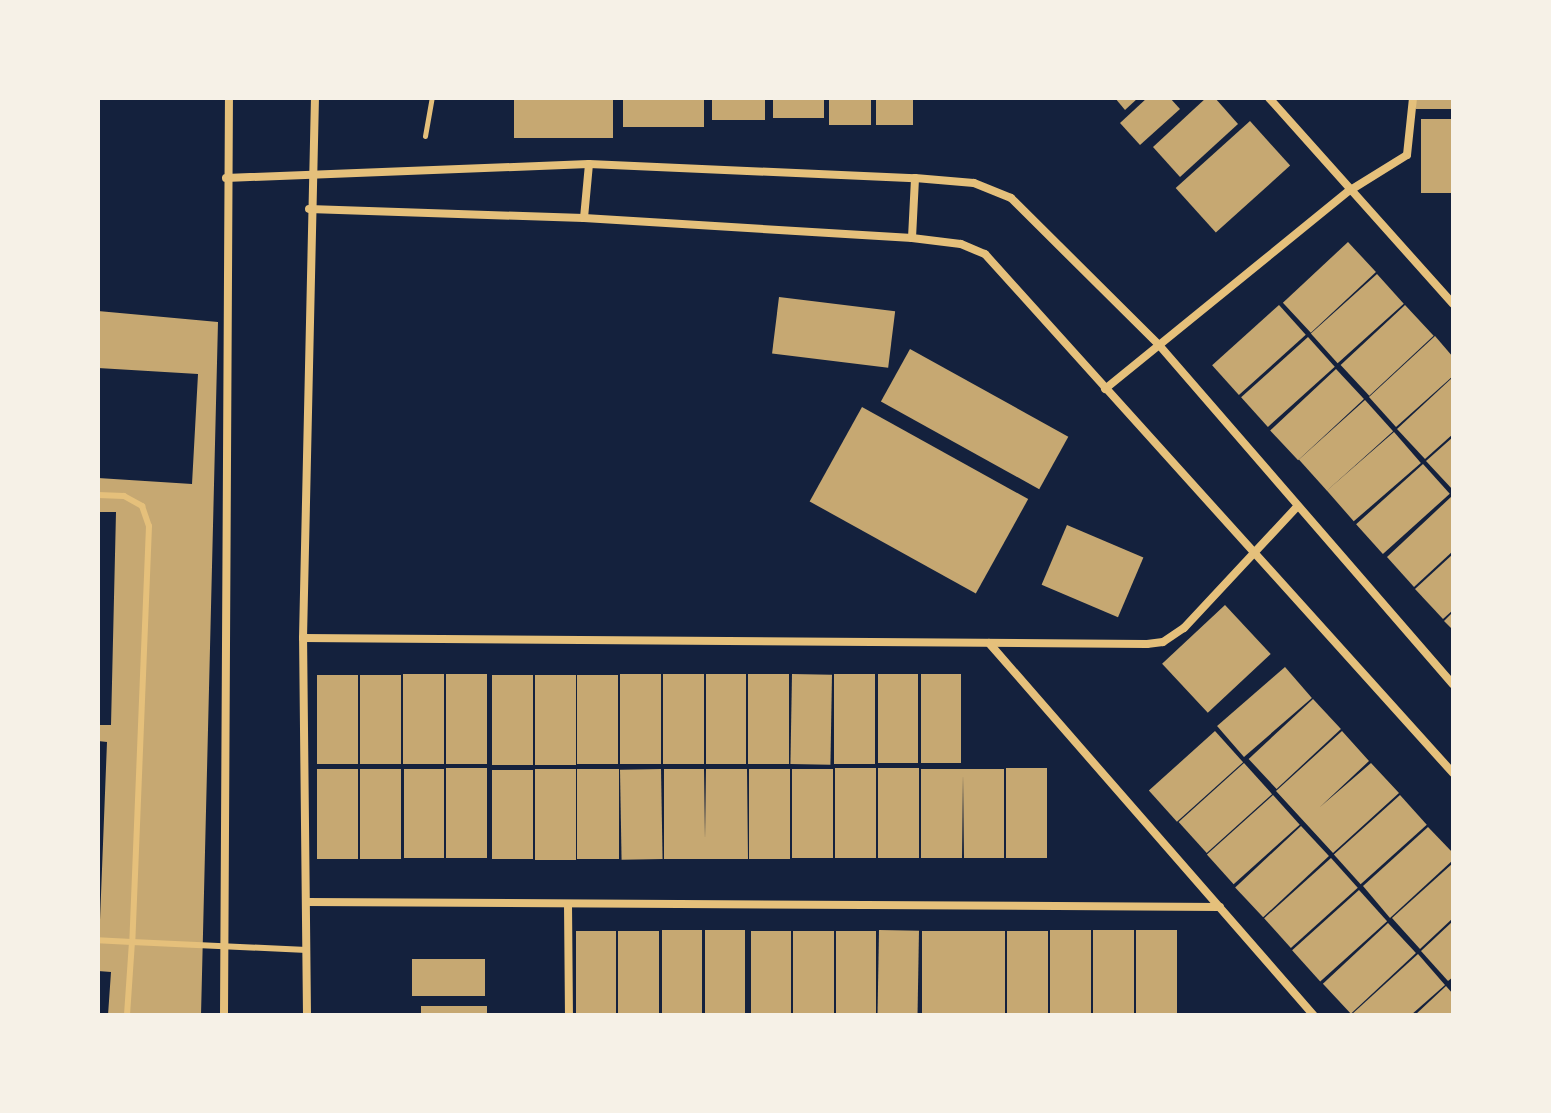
<!DOCTYPE html>
<html>
<head>
<meta charset="utf-8">
<style>
	body { margin:0 }
	#map { position:relative; width:1551px; height:1113px; overflow:hidden; background:#14213d; font-family:"Golos Text",sans-serif }
	div>[style] { position:absolute }
	.building>* { inset:0; background:#c6a872; transform-origin:0 0 }
	.path>* { height:5px; margin:-2.5px; padding:0 2.5px; transform-origin:2.5px; border-radius:2.5px; background:#e5c07b }
	.service>* { height:6px; margin:-3px; padding:0 3px; transform-origin:3px; border-radius:3px; background:#e5c07b }
	.minor>* { height:8px; margin:-4px; padding:0 4px; transform-origin:4px; border-radius:4px; background:#e5c07b }
	span { translate:-50% -50%; white-space:nowrap; text-align:center; line-height:1.15; -webkit-text-stroke:6px #f6f1e7; paint-order:stroke }
	.frame { position:absolute; inset:0; border:100px solid #f6f1e7; pointer-events:none }
</style>
</head>
<body>
<div id="map">
	<div class="building">
		<i style="left:514px;top:98px;width:99px;height:40px"></i>
		<i style="left:623px;top:98px;width:81px;height:29px"></i>
		<i style="left:712px;top:98px;width:53px;height:22px"></i>
		<i style="left:773px;top:98px;width:51px;height:20px"></i>
		<i style="left:829px;top:98px;width:42px;height:27px"></i>
		<i style="left:876px;top:98px;width:37px;height:27px"></i>
		<i style="clip-path:polygon(1115px 98px,1138px 98px,1125px 110px)"></i>
		<i style="clip-path:polygon(1147px 98px,1170px 98px,1180px 109px,1140px 145px,1120px 123px)"></i>
		<i style="clip-path:polygon(1206px 98px,1215px 98px,1238px 124px,1180px 177px,1153px 147px)"></i>
		<i style="left:1416px;top:98px;width:37px;height:11px"></i>
		<i style="left:1421px;top:119px;width:32px;height:74px"></i>
		<i style="left:1250px;top:121px;width:60px;height:100px;rotate:48deg"></i>
		<i style="left:1348px;top:242px;width:41px;height:89px;rotate:47deg"></i>
		<i style="left:1377px;top:274px;width:40px;height:89px;rotate:48deg"></i>
		<i style="left:779px;top:297px;width:117px;height:57px;rotate:7deg"></i>
		<i style="left:1279px;top:305px;width:40px;height:90px;rotate:48deg"></i>
		<i style="left:1405px;top:305px;width:42px;height:88px;rotate:47deg"></i>
		<i style="clip-path:polygon(98px 311px,218px 322px,201px 1015px,108px 1015px,111px 972px,98px 971px,107px 742px,98px 741px,98px 725px,111px 725px,116px 512px,98px 512px,98px 478px,192px 484px,198px 374px,98px 368px)"></i>
		<i style="clip-path:polygon(1435px 336px,1453px 357px,1453px 376px,1396px 427px,1369px 397px)"></i>
		<i style="left:1308px;top:337px;width:40px;height:90px;rotate:48deg"></i>
		<i style="left:910px;top:349px;width:181px;height:60px;rotate:29deg"></i>
		<i style="left:1336px;top:369px;width:41px;height:90px;rotate:47deg"></i>
		<i style="clip-path:polygon(1453px 377px,1453px 434px,1425px 459px,1397px 429px)"></i>
		<i style="left:1365px;top:400px;width:42px;height:89px;rotate:48deg"></i>
		<i style="left:862px;top:407px;width:190px;height:108px;rotate:29deg"></i>
		<i style="left:1394px;top:432px;width:41px;height:89px;rotate:49deg"></i>
		<i style="clip-path:polygon(1453px 437px,1453px 490px,1426px 461px)"></i>
		<i style="left:1423px;top:464px;width:40px;height:90px;rotate:48deg"></i>
		<i style="clip-path:polygon(1452px 496px,1453px 551px,1414px 587px,1387px 557px)"></i>
		<i style="left:1067px;top:525px;width:83px;height:65px;rotate:23deg"></i>
		<i style="clip-path:polygon(1453px 554px,1453px 610px,1443px 619px,1415px 589px)"></i>
		<i style="left:1225px;top:605px;width:67px;height:86px;rotate:47deg"></i>
		<i style="clip-path:polygon(1453px 612px,1453px 630px,1444px 621px)"></i>
		<i style="left:1285px;top:667px;width:41px;height:90px;rotate:49deg"></i>
		<i style="left:403px;top:674px;width:41px;height:90px"></i>
		<i style="left:446px;top:674px;width:41px;height:90px"></i>
		<i style="left:620px;top:674px;width:41px;height:90px"></i>
		<i style="left:704px;top:674px;width:90px;height:41px;rotate:90deg"></i>
		<i style="left:706px;top:674px;width:40px;height:90px"></i>
		<i style="left:789px;top:674px;width:90px;height:41px;rotate:90deg"></i>
		<i style="left:792px;top:674px;width:40px;height:90px;rotate:1deg"></i>
		<i style="left:834px;top:674px;width:41px;height:90px"></i>
		<i style="left:878px;top:674px;width:40px;height:89px"></i>
		<i style="left:921px;top:674px;width:40px;height:89px"></i>
		<i style="left:317px;top:675px;width:41px;height:89px"></i>
		<i style="left:360px;top:675px;width:41px;height:89px"></i>
		<i style="left:492px;top:675px;width:41px;height:90px"></i>
		<i style="left:535px;top:675px;width:41px;height:90px"></i>
		<i style="left:577px;top:675px;width:41px;height:89px"></i>
		<i style="left:1313px;top:699px;width:41px;height:88px;rotate:47deg"></i>
		<i style="left:1215px;top:731px;width:42px;height:89px;rotate:48deg"></i>
		<i style="clip-path:polygon(1342px 731px,1369px 761px,1320px 807px,1371px 763px,1399px 793px,1333px 853px,1276px 791px)"></i>
		<i style="left:1244px;top:763px;width:42px;height:88px;rotate:48deg"></i>
		<i style="left:487px;top:768px;width:90px;height:41px;rotate:90deg"></i>
		<i style="left:835px;top:768px;width:41px;height:90px"></i>
		<i style="left:878px;top:768px;width:41px;height:90px"></i>
		<i style="left:1006px;top:768px;width:41px;height:90px"></i>
		<i style="left:317px;top:769px;width:41px;height:90px"></i>
		<i style="left:360px;top:769px;width:41px;height:90px"></i>
		<i style="left:404px;top:769px;width:40px;height:89px"></i>
		<i style="left:535px;top:769px;width:41px;height:91px"></i>
		<i style="left:577px;top:769px;width:42px;height:90px"></i>
		<i style="left:661px;top:769px;width:90px;height:41px;rotate:89deg"></i>
		<i style="clip-path:polygon(664px 769px,704px 769px,705px 839px,706px 769px,747px 769px,748px 859px,664px 859px)"></i>
		<i style="left:749px;top:769px;width:41px;height:90px"></i>
		<i style="left:792px;top:769px;width:41px;height:89px"></i>
		<i style="clip-path:polygon(921px 769px,1004px 769px,1004px 858px,964px 858px,963px 775px,962px 858px,921px 858px)"></i>
		<i style="left:492px;top:770px;width:41px;height:89px"></i>
		<i style="left:1273px;top:795px;width:40px;height:89px;rotate:48deg"></i>
		<i style="left:1400px;top:795px;width:40px;height:89px;rotate:48deg"></i>
		<i style="left:1301px;top:826px;width:41px;height:90px;rotate:47deg"></i>
		<i style="clip-path:polygon(1428px 827px,1453px 853px,1453px 860px,1390px 918px,1363px 886px)"></i>
		<i style="left:1331px;top:858px;width:40px;height:90px;rotate:48deg"></i>
		<i style="clip-path:polygon(1453px 863px,1453px 918px,1420px 949px,1392px 918px)"></i>
		<i style="left:1359px;top:890px;width:42px;height:90px;rotate:48deg"></i>
		<i style="clip-path:polygon(1453px 921px,1453px 977px,1448px 981px,1421px 951px)"></i>
		<i style="left:1388px;top:923px;width:41px;height:89px;rotate:47deg"></i>
		<i style="left:662px;top:930px;width:40px;height:85px"></i>
		<i style="left:705px;top:930px;width:40px;height:85px"></i>
		<i style="left:879px;top:930px;width:40px;height:85px;rotate:1deg"></i>
		<i style="left:1050px;top:930px;width:41px;height:85px"></i>
		<i style="left:1093px;top:930px;width:41px;height:85px"></i>
		<i style="left:1136px;top:930px;width:41px;height:85px"></i>
		<i style="left:576px;top:931px;width:40px;height:84px"></i>
		<i style="left:618px;top:931px;width:41px;height:84px"></i>
		<i style="left:751px;top:931px;width:40px;height:84px"></i>
		<i style="left:793px;top:931px;width:41px;height:84px"></i>
		<i style="left:836px;top:931px;width:40px;height:84px"></i>
		<i style="left:922px;top:931px;width:83px;height:84px"></i>
		<i style="left:1007px;top:931px;width:41px;height:84px"></i>
		<i style="clip-path:polygon(1418px 954px,1445px 985px,1411px 1015px,1351px 1015px)"></i>
		<i style="left:412px;top:959px;width:73px;height:37px"></i>
		<i style="clip-path:polygon(1446px 986px,1453px 994px,1453px 1015px,1415px 1015px)"></i>
		<i style="left:421px;top:1006px;width:66px;height:9px"></i>
	</div>
	<div class="path">
		<i style="left:425px;top:136px;width:39px;rotate:-80deg"></i>
	</div>
	<div class="service">
		<i style="left:98px;top:495px;width:26px;rotate:2deg"></i>
		<i style="left:124px;top:496px;width:21px;rotate:29deg"></i>
		<i style="left:142px;top:506px;width:21px;rotate:71deg"></i>
		<i style="left:149px;top:526px;width:416px;rotate:92.3deg"></i>
		<i style="left:132px;top:942px;width:34px;rotate:-177deg"></i>
		<i style="left:127px;top:1015px;width:73px;rotate:-86.1deg"></i>
		<i style="left:132px;top:942px;width:175px;rotate:2.6deg"></i>
	</div>
	<div class="minor">
		<i style="left:1269px;top:98px;width:276px;rotate:48.2deg"></i>
		<i style="left:226px;top:178px;width:363px;rotate:-2.2deg"></i>
		<i style="left:589px;top:164px;width:326px;rotate:2.5deg"></i>
		<i style="left:915px;top:178px;width:59px;rotate:4.8deg"></i>
		<i style="left:974px;top:183px;width:40px;rotate:22deg"></i>
		<i style="left:1011px;top:198px;width:209px;rotate:44.8deg"></i>
		<i style="left:1159px;top:345px;width:449px;rotate:49.1deg"></i>
		<i style="left:309px;top:209px;width:275px;rotate:1.9deg"></i>
		<i style="left:584px;top:218px;width:329px;rotate:3.5deg"></i>
		<i style="left:912px;top:238px;width:49px;rotate:7deg"></i>
		<i style="left:961px;top:244px;width:26px;rotate:23deg"></i>
		<i style="left:985px;top:254px;width:699px;rotate:47.96deg"></i>
		<i style="left:584px;top:218px;width:54px;rotate:-84.7deg"></i>
		<i style="left:912px;top:238px;width:60px;rotate:-87.1deg"></i>
		<i style="left:1105px;top:389px;width:314px;rotate:-39.1deg"></i>
		<i style="left:1349px;top:191px;width:68px;rotate:-31.8deg"></i>
		<i style="left:1407px;top:155px;width:57px;rotate:-84deg"></i>
		<i style="left:303px;top:638px;width:844px;rotate:0.41deg"></i>
		<i style="left:1147px;top:644px;width:16px;rotate:-7deg"></i>
		<i style="left:1163px;top:642px;width:25px;rotate:-34deg"></i>
		<i style="left:1184px;top:628px;width:164px;rotate:-47deg"></i>
		<i style="left:989px;top:643px;width:494px;rotate:48.9deg"></i>
		<i style="left:307px;top:902px;width:913px;rotate:0.31deg"></i>
		<i style="left:568px;top:904px;width:111px;rotate:89.5deg"></i>
		<i style="left:224px;top:1015px;width:917px;rotate:-89.69deg"></i>
		<i style="left:307px;top:1015px;width:377px;rotate:-90.6deg"></i>
		<i style="left:303px;top:638px;width:540px;rotate:-88.73deg"></i>
	</div>
	<div class="frame"></div>
</div>
</body>
</html>
